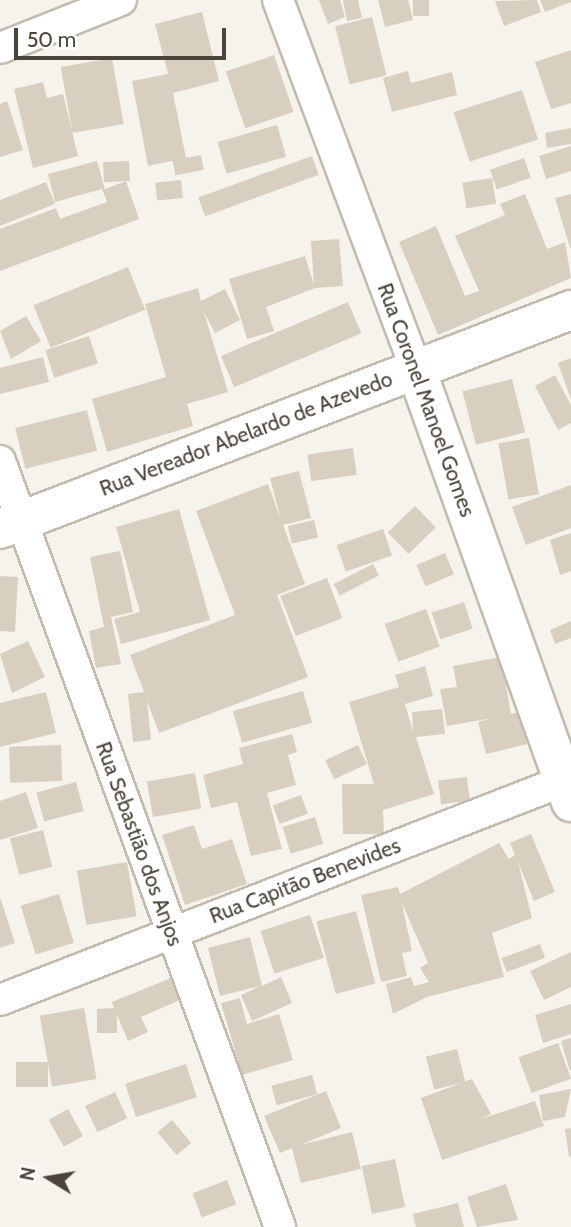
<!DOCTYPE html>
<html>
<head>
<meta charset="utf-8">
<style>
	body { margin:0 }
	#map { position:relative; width:571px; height:1227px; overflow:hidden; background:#f6f3ec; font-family:Cabin,sans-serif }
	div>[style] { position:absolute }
	.building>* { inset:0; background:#d8cfc1; transform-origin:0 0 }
	.roads { filter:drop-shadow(2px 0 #c2bbae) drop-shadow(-2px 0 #c2bbae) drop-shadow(0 2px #c2bbae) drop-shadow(0 -2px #c2bbae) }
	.minor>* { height:30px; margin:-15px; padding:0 15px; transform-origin:15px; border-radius:15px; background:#fff }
	.tertiary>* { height:38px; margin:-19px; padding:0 19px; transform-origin:19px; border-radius:19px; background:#fff }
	span { translate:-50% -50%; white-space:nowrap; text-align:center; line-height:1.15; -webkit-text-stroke:5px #fff; paint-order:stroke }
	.street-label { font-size:21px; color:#4b4439 }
	.north { position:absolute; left:14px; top:1143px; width:70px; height:70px; -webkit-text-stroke:5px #fff; paint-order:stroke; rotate:281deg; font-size:19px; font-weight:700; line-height:28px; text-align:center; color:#4b4439 }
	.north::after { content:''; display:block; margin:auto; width:24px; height:32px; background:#4b4439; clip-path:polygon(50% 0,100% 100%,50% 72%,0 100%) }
	.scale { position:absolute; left:14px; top:28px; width:212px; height:32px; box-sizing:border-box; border:4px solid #4b4439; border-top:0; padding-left:9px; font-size:21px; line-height:24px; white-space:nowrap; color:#4b4439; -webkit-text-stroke:5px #fff; paint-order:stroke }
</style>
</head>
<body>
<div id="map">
	<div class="building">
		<i style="clip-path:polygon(319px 0,340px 0,345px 17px,328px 24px)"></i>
		<i style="clip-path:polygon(343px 0,358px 0,362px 18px,347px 21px)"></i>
		<i style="clip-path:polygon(378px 0,408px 0,413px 20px,385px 27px)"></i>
		<i style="left:413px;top:0;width:16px;height:16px"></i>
		<i style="clip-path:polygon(537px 0,541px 12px,504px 26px,495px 1px)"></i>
		<i style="clip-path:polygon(540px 0,571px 0,571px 2px,545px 12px)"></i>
		<i style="clip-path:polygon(202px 12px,219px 81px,173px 93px,186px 158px,148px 166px,132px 81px,168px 74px,155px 24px)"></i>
		<i style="left:372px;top:17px;width:60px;height:38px;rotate:76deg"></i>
		<i style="clip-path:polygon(571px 50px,571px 103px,551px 109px,535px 62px)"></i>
		<i style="left:274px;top:55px;width:60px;height:51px;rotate:71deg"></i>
		<i style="left:112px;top:58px;width:67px;height:52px;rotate:80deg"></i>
		<i style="clip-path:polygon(408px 71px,411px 83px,452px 72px,457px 95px,392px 112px,383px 78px)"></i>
		<i style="clip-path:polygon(43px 82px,47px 98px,63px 94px,78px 156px,33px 168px,14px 89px)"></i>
		<i style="left:522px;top:90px;width:52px;height:72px;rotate:72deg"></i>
		<i style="clip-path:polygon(7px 101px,23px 150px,0 157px,0 104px)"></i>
		<i style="left:277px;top:125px;width:33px;height:62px;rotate:74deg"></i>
		<i style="clip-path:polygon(571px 128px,571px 144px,547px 148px,545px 133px)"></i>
		<i style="clip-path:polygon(571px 146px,571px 171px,546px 179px,539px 156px)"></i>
		<i style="left:201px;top:155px;width:15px;height:29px;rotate:79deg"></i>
		<i style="left:312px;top:156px;width:20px;height:121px;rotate:70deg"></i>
		<i style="left:524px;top:158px;width:21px;height:36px;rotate:71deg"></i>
		<i style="clip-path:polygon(97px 161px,105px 189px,126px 181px,139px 219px,0 271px,0 229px,56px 208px,60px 219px,107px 202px,102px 189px,55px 202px,48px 174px)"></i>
		<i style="left:129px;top:161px;width:20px;height:26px;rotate:87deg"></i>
		<i style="left:492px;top:178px;width:26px;height:30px;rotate:81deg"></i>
		<i style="left:181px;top:180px;width:18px;height:26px;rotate:84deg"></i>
		<i style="clip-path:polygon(46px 182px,55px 204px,0 226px,0 200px)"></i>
		<i style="clip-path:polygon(525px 194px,547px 249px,565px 242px,571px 278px,438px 335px,399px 242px,436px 226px,465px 296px,479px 291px,455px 236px,505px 215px,500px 204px)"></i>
		<i style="clip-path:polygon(571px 194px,571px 248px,570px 248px,555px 198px)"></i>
		<i style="clip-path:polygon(339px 239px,343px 286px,315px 288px,266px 307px,274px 331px,247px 339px,229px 279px,305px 256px,314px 285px,311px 241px)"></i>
		<i style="left:128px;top:267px;width:46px;height:102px;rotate:68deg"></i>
		<i style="clip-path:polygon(198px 288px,201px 301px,225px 289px,240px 320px,215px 333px,204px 312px,228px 392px,187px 404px,193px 426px,107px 452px,92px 399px,166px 377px,145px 304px)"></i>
		<i style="left:348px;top:302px;width:34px;height:138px;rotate:67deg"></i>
		<i style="clip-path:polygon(26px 316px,41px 341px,11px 359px,0 331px)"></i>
		<i style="left:89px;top:336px;width:29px;height:46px;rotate:72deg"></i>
		<i style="clip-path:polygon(43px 357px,49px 382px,0 394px,0 368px)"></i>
		<i style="clip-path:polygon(571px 358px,571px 400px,558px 363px)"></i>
		<i style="clip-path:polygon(555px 375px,571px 405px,571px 423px,558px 430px,535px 386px)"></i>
		<i style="left:512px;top:379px;width:55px;height:51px;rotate:76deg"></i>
		<i style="left:87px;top:410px;width:42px;height:74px;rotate:76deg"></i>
		<i style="left:529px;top:438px;width:57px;height:31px;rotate:80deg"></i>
		<i style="left:353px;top:448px;width:27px;height:46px;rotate:82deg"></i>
		<i style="clip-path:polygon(299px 471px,311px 518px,283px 525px,305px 584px,277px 595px,308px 677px,159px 733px,147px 701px,151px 740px,133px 742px,128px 694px,144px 692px,130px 655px,235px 615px,196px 511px,268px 484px,281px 520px,270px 478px)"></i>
		<i style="clip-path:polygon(571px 485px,571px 528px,526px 545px,512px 507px)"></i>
		<i style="left:415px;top:506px;width:30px;height:38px;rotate:46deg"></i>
		<i style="clip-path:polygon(179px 509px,210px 620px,121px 644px,114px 619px,140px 612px,116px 527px)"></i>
		<i style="left:314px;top:520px;width:18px;height:27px;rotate:77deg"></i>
		<i style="left:383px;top:529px;width:28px;height:49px;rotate:71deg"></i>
		<i style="clip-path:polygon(571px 533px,571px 571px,560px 575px,550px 540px)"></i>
		<i style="clip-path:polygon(120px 551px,133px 612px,111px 617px,121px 664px,96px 668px,89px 631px,104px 627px,90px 557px)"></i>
		<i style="left:445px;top:553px;width:23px;height:31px;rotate:67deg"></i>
		<i style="left:373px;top:564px;width:13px;height:44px;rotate:63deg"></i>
		<i style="clip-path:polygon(0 576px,18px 577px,15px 632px,0 631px)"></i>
		<i style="left:327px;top:578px;width:43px;height:50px;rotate:69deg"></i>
		<i style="left:464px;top:602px;width:28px;height:34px;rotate:72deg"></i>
		<i style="left:426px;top:609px;width:40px;height:44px;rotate:70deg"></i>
		<i style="clip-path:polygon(571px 621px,571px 638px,555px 644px,550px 630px)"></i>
		<i style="clip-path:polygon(28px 641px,45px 677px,12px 693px,0 654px)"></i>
		<i style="clip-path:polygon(501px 657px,511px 714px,519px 712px,527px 744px,486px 754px,478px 722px,492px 718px,447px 726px,440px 689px,457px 687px,453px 666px)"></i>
		<i style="clip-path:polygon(425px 666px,433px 696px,405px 704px,413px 732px,412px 712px,442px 709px,445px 734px,416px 737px,434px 794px,383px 810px,384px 834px,343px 834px,342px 784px,374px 784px,349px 702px,399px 687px,395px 675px)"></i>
		<i style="left:303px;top:691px;width:33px;height:73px;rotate:74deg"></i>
		<i style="clip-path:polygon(46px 692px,56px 733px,0 747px,0 703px)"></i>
		<i style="clip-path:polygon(292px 734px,297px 752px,288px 755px,296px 785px,267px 793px,282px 849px,251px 856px,237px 802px,211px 808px,203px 775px,243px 764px,239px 748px)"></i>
		<i style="left:61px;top:745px;width:36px;height:52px;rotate:88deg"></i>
		<i style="left:358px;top:745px;width:21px;height:36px;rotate:65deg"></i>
		<i style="left:195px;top:773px;width:36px;height:49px;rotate:80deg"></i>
		<i style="left:467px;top:777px;width:24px;height:29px;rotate:83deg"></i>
		<i style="left:76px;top:782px;width:30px;height:41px;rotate:75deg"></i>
		<i style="clip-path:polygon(26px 792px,38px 828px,0 840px,0 801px)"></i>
		<i style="left:301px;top:795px;width:20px;height:30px;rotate:70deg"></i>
		<i style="left:315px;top:817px;width:28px;height:34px;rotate:73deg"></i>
		<i style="clip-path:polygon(194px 825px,202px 849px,232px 839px,247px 884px,185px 905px,162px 835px)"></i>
		<i style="left:43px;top:830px;width:38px;height:34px;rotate:76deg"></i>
		<i style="clip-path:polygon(531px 834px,555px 892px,534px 901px,518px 862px,532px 918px,492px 933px,504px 977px,427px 997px,393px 1014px,386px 984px,411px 977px,414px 986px,429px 982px,420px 968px,428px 963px,402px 903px,412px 951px,402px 953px,407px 976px,381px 982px,361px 895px,398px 887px,400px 894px,499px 843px,509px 859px,515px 855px,510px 843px)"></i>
		<i style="left:127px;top:862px;width:55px;height:51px;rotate:80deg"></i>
		<i style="left:59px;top:894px;width:51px;height:40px;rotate:73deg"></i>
		<i style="clip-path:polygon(0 897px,15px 943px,0 948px)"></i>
		<i style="left:356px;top:911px;width:75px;height:41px;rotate:75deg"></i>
		<i style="left:310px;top:915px;width:45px;height:52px;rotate:72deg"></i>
		<i style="clip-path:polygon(250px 937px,262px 986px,281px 977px,292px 1003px,252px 1021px,241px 995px,260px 986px,220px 996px,208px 948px)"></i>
		<i style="left:540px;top:944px;width:15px;height:41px;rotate:70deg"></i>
		<i style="clip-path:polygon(571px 952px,571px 987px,544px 1000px,530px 971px)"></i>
		<i style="clip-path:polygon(171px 978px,180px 1000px,141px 1017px,148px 1032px,128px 1041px,117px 1015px,117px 1033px,97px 1033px,97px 1009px,114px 1008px,112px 1002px)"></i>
		<i style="clip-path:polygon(240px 998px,247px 1024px,279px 1014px,293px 1060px,242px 1075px,221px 1003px)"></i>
		<i style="clip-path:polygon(571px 1004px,571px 1034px,543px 1043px,535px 1015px)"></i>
		<i style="left:84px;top:1008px;width:72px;height:45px;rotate:80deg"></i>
		<i style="clip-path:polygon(571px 1038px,571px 1070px,570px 1071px,561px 1041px)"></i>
		<i style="left:558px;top:1043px;width:38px;height:42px;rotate:70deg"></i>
		<i style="left:457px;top:1049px;width:34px;height:32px;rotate:76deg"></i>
		<i style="left:48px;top:1062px;width:25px;height:32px;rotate:90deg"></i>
		<i style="left:186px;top:1064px;width:35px;height:64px;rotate:72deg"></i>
		<i style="left:312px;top:1075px;width:20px;height:42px;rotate:75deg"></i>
		<i style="clip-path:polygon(472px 1079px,491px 1114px,481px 1119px,535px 1101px,544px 1126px,442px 1160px,421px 1098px)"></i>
		<i style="clip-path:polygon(571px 1089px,565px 1117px,543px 1121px,539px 1095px)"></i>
		<i style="clip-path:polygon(326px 1091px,341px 1128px,300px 1145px,352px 1132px,361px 1169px,301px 1183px,292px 1148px,280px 1153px,264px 1116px)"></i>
		<i style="left:115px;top:1092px;width:29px;height:33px;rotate:65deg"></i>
		<i style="left:68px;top:1109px;width:31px;height:22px;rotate:61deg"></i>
		<i style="left:172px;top:1120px;width:30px;height:19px;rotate:50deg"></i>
		<i style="clip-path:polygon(571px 1128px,571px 1156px,569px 1157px,565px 1129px)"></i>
		<i style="left:395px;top:1159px;width:49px;height:34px;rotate:78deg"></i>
		<i style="left:227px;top:1180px;width:26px;height:37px;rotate:69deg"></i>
		<i style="clip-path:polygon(506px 1184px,518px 1220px,477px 1227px,467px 1197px)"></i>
		<i style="clip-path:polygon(458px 1203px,464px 1227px,416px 1227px,413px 1214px)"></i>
	</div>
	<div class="roads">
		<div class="minor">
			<i style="left:278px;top:0;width:394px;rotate:69.5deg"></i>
			<i style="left:0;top:48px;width:130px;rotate:-21.6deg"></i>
			<i style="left:0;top:461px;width:816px;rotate:69.92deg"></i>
			<i style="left:0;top:1000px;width:613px;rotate:-21.25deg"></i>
		</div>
		<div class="tertiary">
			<i style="left:416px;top:369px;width:460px;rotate:70.3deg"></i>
			<i style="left:0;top:529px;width:612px;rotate:-20.98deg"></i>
		</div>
	</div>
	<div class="street-label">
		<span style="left:426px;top:400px;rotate:70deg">Rua Coronel Manoel Gomes</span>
		<span style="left:246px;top:434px;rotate:-21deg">Rua Vereador Abelardo de Azevedo</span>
		<span style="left:139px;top:844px;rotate:70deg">Rua Sebastião dos Anjos</span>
		<span style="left:305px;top:881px;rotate:-21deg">Rua Capitão Benevides</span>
	</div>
	<div class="north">N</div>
	<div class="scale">50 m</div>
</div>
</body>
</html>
